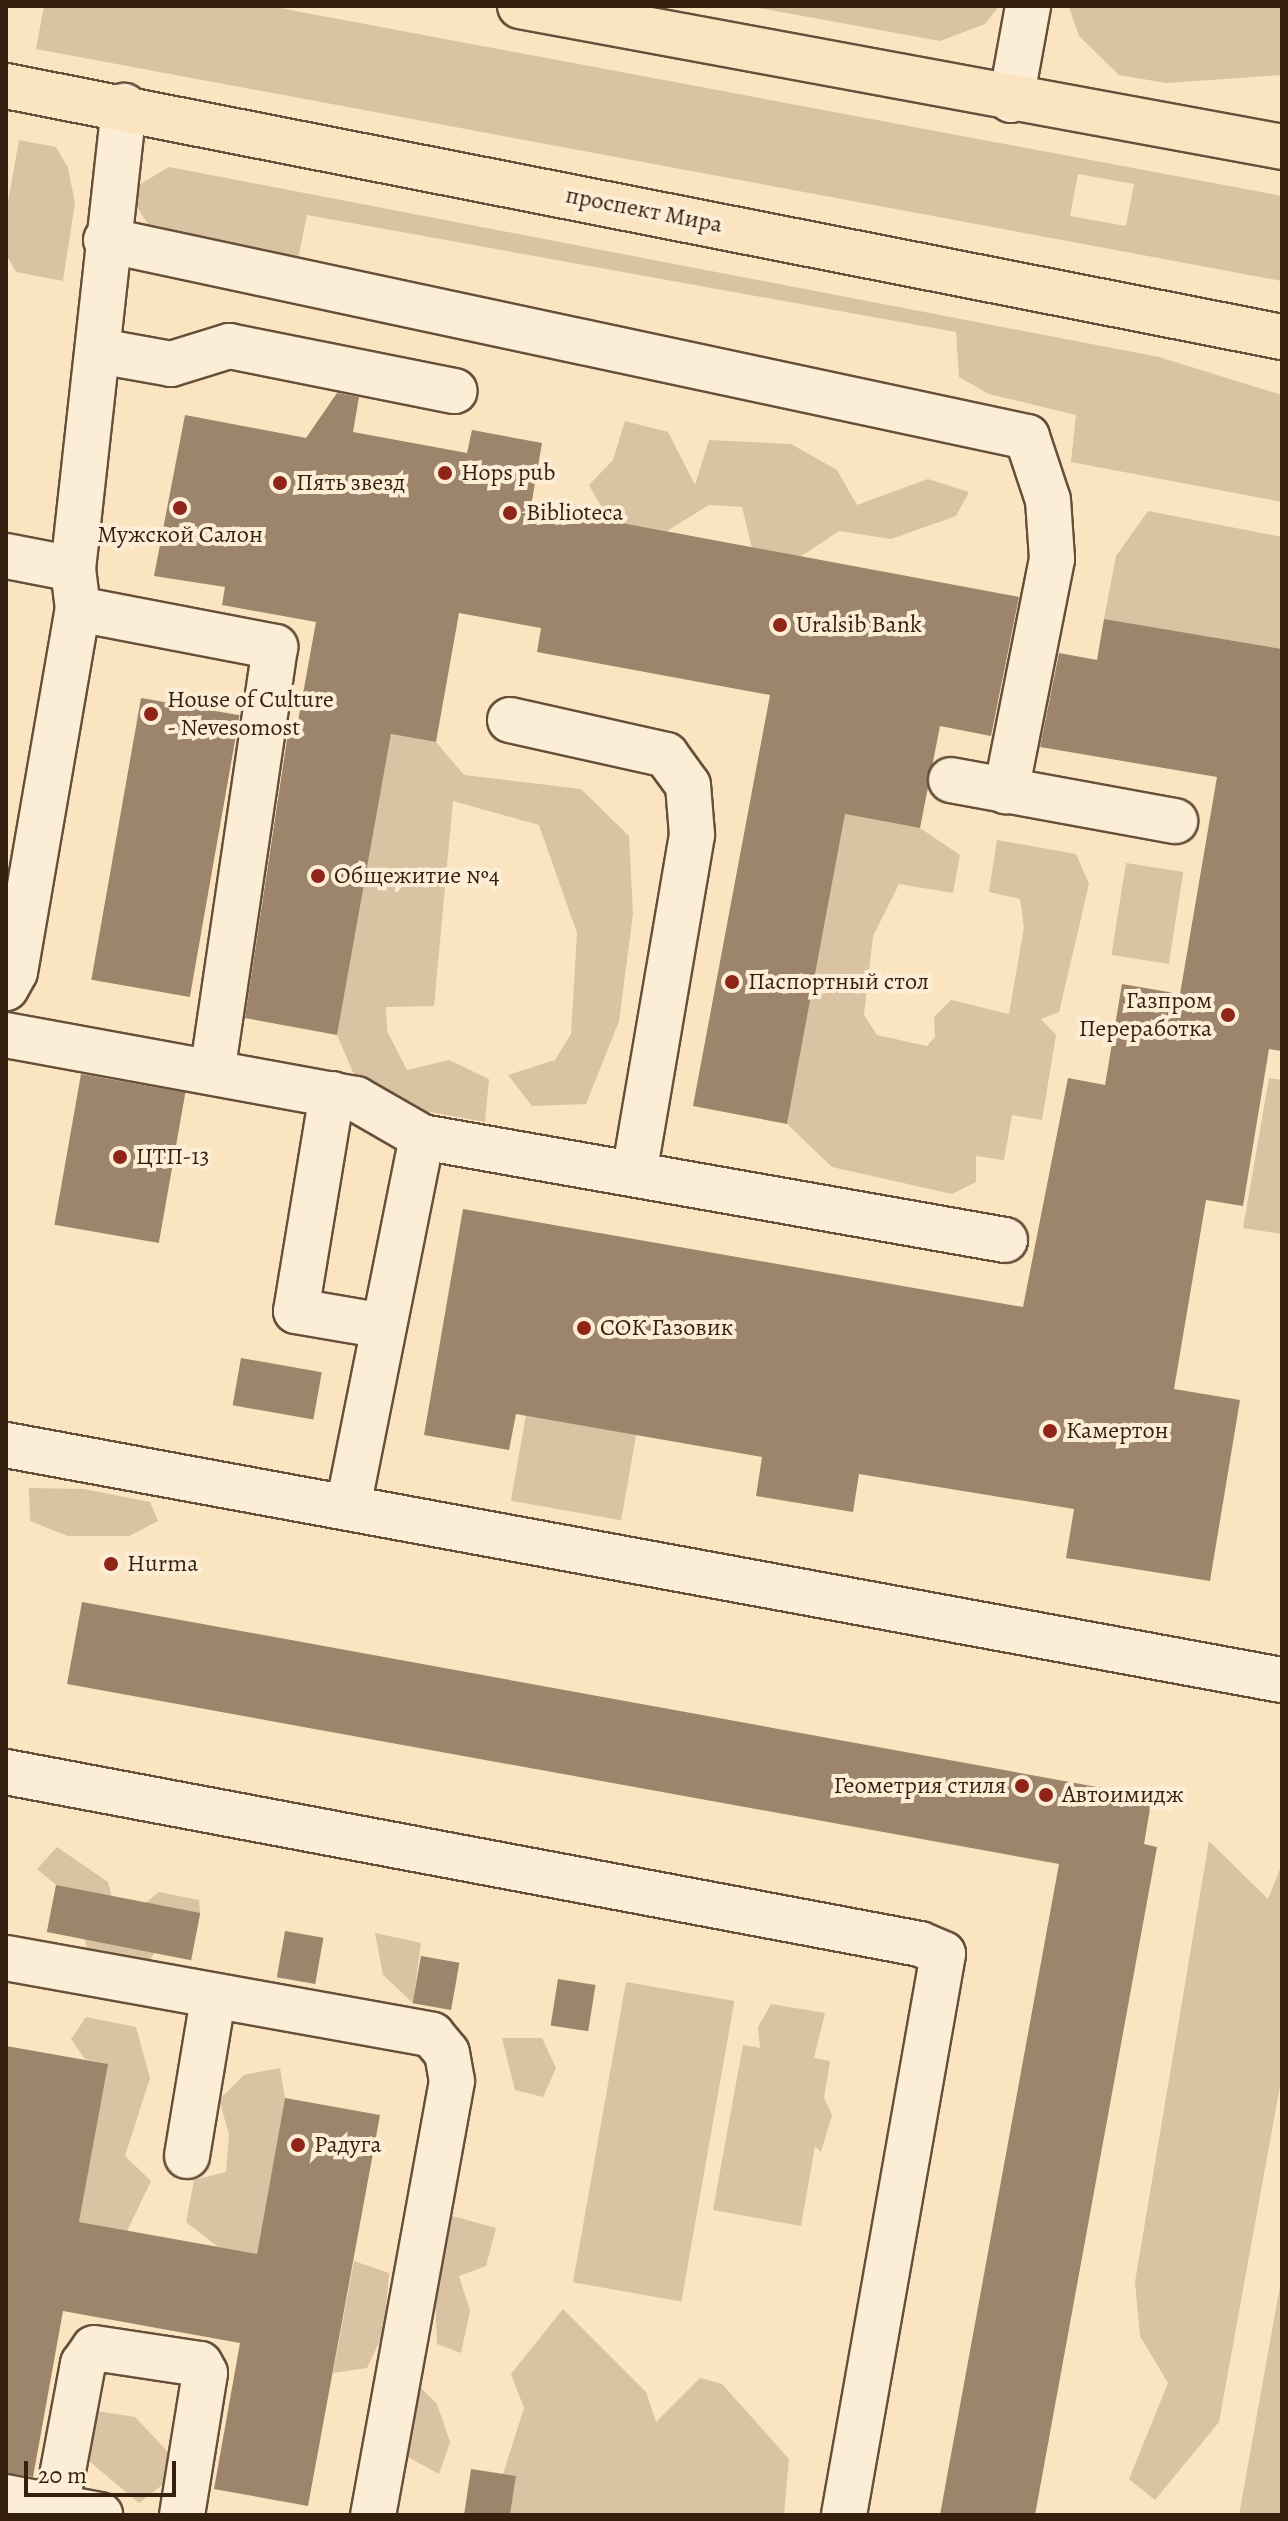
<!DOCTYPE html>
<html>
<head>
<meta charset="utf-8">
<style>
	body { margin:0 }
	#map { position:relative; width:1288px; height:2521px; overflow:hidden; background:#fbe4c0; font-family:Alegreya,serif }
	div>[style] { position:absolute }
	.green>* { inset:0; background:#d9c3a2; transform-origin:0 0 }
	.building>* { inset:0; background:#9c856b; transform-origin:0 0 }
	.roads { filter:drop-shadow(2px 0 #66503b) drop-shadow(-2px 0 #66503b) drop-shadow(0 2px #66503b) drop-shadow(0 -2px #66503b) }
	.minor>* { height:44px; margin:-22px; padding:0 22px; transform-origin:22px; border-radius:22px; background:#fcedd6 }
	.major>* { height:44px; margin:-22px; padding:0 22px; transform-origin:22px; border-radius:22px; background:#fbe4c0 }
	.dots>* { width:22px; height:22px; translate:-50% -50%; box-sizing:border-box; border:4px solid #fcedd6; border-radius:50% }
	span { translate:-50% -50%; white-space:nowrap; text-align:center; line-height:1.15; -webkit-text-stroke:8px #fcedd6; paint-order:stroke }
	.street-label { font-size:24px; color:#351f0f }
	.poi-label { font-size:24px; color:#351f0f }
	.left { translate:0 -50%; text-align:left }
	.right { translate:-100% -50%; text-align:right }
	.frame { position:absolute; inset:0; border:8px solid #351f0f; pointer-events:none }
	.scale { position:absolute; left:24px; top:2461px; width:152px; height:36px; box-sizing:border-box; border:4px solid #351f0f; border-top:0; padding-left:10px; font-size:24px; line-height:28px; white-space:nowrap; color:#351f0f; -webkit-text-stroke:6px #fcedd6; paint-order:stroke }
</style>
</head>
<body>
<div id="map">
	<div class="green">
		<i style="clip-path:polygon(evenodd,44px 6px,269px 6px,1282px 196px,1282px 281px,36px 49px,44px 6px,1078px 174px,1134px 184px,1126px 226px,1070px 216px,1078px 174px)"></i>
		<i style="clip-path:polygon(748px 6px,999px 6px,985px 24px,940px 41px)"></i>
		<i style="clip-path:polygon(1282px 6px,1282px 75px,1166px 83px,1119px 75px,1079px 36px,1069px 7px)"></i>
		<i style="clip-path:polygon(19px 140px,56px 147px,68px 168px,75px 203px,63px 281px,16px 272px,6px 254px,6px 213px)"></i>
		<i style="clip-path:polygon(169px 167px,1159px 357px,1282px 395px,1282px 502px,1071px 462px,1076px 415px,989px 394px,959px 377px,956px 332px,307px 215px,297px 264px,157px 238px,134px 203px,137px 186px)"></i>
		<i style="clip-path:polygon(625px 421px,668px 432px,695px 485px,709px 440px,791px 444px,837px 470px,857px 505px,928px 479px,969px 492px,956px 516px,891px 539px,839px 531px,800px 557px,752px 548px,742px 507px,709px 505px,667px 531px,609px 521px,589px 485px,613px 460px)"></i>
		<i style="clip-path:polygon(1148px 511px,1282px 537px,1282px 649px,1104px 619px,1116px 556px)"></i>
		<i style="clip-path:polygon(391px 734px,436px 742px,464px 775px,581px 789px,629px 836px,633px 914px,619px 1021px,586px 1104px,532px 1106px,508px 1075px,555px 1060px,571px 1034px,577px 933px,539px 825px,453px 801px,434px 1006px,386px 1007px,387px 1031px,407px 1070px,449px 1060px,489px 1079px,485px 1122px,424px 1111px,355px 1077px,337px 1035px)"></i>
		<i style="clip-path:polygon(845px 814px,920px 828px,960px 855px,953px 893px,899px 884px,873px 936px,864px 1015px,877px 1035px,927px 1046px,935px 1037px,934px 1017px,951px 1000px,1009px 1014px,1024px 927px,1020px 899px,989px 892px,997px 840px,1076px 854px,1089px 884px,1059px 1012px,1041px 1019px,1056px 1035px,1042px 1120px,1012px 1115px,1004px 1160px,976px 1156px,976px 1182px,952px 1194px,832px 1167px,787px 1124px)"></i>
		<i style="left:1126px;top:863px;width:58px;height:93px;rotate:9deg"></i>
		<i style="clip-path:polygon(1269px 1078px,1282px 1080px,1282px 1234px,1243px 1228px)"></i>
		<i style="left:526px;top:1415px;width:112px;height:87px;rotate:10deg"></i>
		<i style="clip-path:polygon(29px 1488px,84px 1489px,150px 1502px,158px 1521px,129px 1536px,68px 1536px,30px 1521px)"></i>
		<i style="clip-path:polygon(1209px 1841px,1268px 1899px,1282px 1864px,1282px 2075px,1219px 2422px,1155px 2500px,1129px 2479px,1168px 2383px,1140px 2336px,1135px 2282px)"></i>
		<i style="clip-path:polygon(57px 1847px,108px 1882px,119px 1925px,159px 1892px,199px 1900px,200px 1914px,163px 1908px,154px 1954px,135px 1981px,92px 1972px,85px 1939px,93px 1893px,56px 1885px,37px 1869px)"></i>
		<i style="clip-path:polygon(375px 1933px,421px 1943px,413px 2003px,383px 1975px)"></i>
		<i style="left:626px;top:1982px;width:110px;height:305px;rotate:10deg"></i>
		<i style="clip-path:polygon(771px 2004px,825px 2013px,814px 2058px,830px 2061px,824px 2098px,832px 2115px,821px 2152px,815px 2146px,801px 2226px,713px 2210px,743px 2045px,760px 2048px,758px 2027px)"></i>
		<i style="clip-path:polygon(86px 2017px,136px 2027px,150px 2078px,125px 2156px,151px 2181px,127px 2231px,79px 2222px,107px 2064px,85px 2059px,71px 2039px)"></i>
		<i style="clip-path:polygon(502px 2038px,542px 2038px,556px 2068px,543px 2097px,515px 2090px)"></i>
		<i style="clip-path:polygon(280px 2068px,285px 2098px,257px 2254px,218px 2247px,186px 2222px,194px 2180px,226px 2172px,229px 2134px,219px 2100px,244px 2075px)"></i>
		<i style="clip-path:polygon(449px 2215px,496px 2228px,486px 2266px,459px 2276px,470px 2311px,461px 2353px,437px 2344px,434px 2272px)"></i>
		<i style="clip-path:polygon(354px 2261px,389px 2273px,384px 2332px,367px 2368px,333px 2373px)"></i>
		<i style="clip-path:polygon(1282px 2275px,1282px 2515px,1239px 2515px)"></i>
		<i style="clip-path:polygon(563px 2309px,646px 2392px,656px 2422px,700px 2378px,722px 2384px,789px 2459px,784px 2515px,510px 2515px,516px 2476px,503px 2474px,524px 2408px,511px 2374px)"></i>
		<i style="clip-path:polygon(414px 2381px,437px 2404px,450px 2442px,439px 2474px,404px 2455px)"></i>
		<i style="clip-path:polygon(97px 2411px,135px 2417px,169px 2453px,170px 2479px,139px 2503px,82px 2455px)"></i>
	</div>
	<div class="building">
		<i style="clip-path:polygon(337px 393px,359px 397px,353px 432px,467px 453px,472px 430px,542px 443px,531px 506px,1019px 597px,991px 736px,940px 726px,920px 828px,845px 814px,787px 1124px,693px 1106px,770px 695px,537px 652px,541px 628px,459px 613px,436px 742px,391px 734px,337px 1035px,245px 1018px,289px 726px,297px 727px,316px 622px,222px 605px,225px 587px,154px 576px,185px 415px,306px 438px)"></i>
		<i style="clip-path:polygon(1104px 619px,1282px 649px,1282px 1051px,1269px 1049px,1243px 1206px,1206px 1200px,1174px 1389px,1240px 1400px,1210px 1581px,1066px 1558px,1074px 1509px,859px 1474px,853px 1512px,756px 1496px,762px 1457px,516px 1414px,509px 1450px,424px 1435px,463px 1209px,1023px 1307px,1068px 1078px,1105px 1085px,1122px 984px,1180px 994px,1217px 777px,1040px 747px,1059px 653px,1097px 660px)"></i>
		<i style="left:141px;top:698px;width:100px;height:286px;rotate:10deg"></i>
		<i style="left:81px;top:1074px;width:106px;height:153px;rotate:10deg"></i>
		<i style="left:241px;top:1358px;width:82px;height:48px;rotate:10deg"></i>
		<i style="clip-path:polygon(82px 1602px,1152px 1797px,1144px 1844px,1157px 1847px,1035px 2515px,940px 2515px,1059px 1864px,67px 1684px)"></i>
		<i style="left:56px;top:1885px;width:147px;height:48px;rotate:11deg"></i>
		<i style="left:285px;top:1931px;width:39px;height:47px;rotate:10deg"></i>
		<i style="left:421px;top:1956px;width:39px;height:48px;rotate:10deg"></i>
		<i style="left:558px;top:1979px;width:38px;height:47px;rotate:9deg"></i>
		<i style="clip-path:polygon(6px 2046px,108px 2064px,79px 2222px,257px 2254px,285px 2098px,380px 2115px,308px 2506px,214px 2489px,240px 2343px,63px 2311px,33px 2477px,6px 2473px)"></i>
		<i style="clip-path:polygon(471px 2469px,516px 2476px,510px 2515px,464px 2515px)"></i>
	</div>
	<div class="roads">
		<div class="minor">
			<i style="left:1011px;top:100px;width:96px;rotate:-79.7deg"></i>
			<i style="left:106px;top:240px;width:942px;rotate:12.07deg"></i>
			<i style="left:1027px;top:437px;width:66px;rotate:71.6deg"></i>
			<i style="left:1048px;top:500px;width:59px;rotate:86.1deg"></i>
			<i style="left:1052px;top:559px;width:237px;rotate:101.2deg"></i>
			<i style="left:99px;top:351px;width:73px;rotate:10.2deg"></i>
			<i style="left:171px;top:364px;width:61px;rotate:-17.2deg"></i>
			<i style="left:229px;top:346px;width:230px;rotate:11.3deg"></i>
			<i style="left:6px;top:556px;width:68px;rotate:11deg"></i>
			<i style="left:78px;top:609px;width:201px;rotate:10.9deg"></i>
			<i style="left:275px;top:647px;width:430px;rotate:98.4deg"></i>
			<i style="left:510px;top:720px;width:160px;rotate:12.6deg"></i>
			<i style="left:666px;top:755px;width:37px;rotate:54deg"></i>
			<i style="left:688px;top:785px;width:50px;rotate:85.4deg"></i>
			<i style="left:692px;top:835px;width:344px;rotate:99.7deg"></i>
			<i style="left:951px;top:780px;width:228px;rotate:10.4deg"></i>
			<i style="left:6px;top:988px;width:18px;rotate:-61deg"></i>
			<i style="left:15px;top:972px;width:368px;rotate:-80.2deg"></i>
			<i style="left:78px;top:609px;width:40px;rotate:-97.1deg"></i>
			<i style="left:73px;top:569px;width:466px;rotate:-83.7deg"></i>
			<i style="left:6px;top:1035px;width:356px;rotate:10.4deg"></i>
			<i style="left:356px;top:1099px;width:76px;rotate:29.9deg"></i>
			<i style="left:422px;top:1137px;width:592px;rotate:10.02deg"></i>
			<i style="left:332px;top:1094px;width:220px;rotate:99.4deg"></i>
			<i style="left:296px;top:1311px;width:89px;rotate:9.7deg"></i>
			<i style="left:6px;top:1445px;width:1297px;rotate:10.44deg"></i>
			<i style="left:348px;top:1507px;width:377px;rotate:-78.7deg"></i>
			<i style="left:6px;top:1772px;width:930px;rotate:10.66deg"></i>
			<i style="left:920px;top:1944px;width:25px;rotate:23deg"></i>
			<i style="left:943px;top:1954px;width:570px;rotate:100.01deg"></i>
			<i style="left:6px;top:1958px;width:433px;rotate:10.2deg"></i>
			<i style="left:432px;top:2035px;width:23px;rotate:50deg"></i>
			<i style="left:447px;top:2053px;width:28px;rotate:80deg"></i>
			<i style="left:452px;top:2081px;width:441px;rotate:100.3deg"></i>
			<i style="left:187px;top:2156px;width:159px;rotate:-80.6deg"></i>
			<i style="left:6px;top:2497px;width:96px;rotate:10.8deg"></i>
			<i style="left:56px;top:2508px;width:147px;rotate:-79.4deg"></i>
			<i style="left:83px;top:2364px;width:19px;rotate:-55deg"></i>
			<i style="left:94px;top:2348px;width:107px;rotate:8.6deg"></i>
			<i style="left:200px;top:2364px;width:10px;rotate:61deg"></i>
			<i style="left:205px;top:2373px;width:144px;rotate:99.2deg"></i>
		</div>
		<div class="major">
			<i style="left:520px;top:6px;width:775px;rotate:10.48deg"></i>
			<i style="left:6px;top:86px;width:1300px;rotate:11.13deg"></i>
		</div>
	</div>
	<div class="dots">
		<i style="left:445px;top:473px;background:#8f2418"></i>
		<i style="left:280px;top:483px;background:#8f2418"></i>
		<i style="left:180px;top:508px;background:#8f2418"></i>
		<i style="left:510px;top:513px;background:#8f2418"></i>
		<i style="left:780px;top:625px;background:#8f2418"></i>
		<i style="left:151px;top:714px;background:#8f2418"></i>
		<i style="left:318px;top:876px;background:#8f2418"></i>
		<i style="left:732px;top:982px;background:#8f2418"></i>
		<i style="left:1228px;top:1015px;background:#8f2418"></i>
		<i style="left:120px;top:1157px;background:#8f2418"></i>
		<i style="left:584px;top:1328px;background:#8f2418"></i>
		<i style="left:1050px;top:1431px;background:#8f2418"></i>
		<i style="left:111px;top:1564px;background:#8f2418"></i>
		<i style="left:1022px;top:1786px;background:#8f2418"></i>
		<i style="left:1046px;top:1795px;background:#8f2418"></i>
		<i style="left:298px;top:2145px;background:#8f2418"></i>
	</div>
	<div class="street-label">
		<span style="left:644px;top:210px;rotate:11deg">проспект Мира</span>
	</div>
	<div class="poi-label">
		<span class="left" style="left:461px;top:473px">Hops pub</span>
		<span class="left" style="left:296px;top:483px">Пять звезд</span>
		<span class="left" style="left:526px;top:513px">Biblioteca</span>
		<span style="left:180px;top:535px">Мужской Салон</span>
		<span class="left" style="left:796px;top:625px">Uralsib Bank</span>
		<span class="left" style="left:167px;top:714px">House of Culture<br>- Nevesomost</span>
		<span class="left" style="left:334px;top:876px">Общежитие №4</span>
		<span class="left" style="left:748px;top:982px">Паспортный стол</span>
		<span class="right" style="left:1212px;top:1015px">Газпром<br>Переработка</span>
		<span class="left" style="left:136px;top:1157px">ЦТП-13</span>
		<span class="left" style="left:600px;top:1328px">СОК Газовик</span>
		<span class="left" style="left:1066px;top:1431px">Камертон</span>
		<span class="left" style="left:127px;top:1564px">Hurma</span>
		<span class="right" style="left:1006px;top:1786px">Геометрия стиля</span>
		<span class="left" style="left:1062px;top:1795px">Автоимидж</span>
		<span class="left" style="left:314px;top:2145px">Радуга</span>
	</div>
	<div class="frame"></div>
	<div class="scale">20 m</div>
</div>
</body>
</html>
